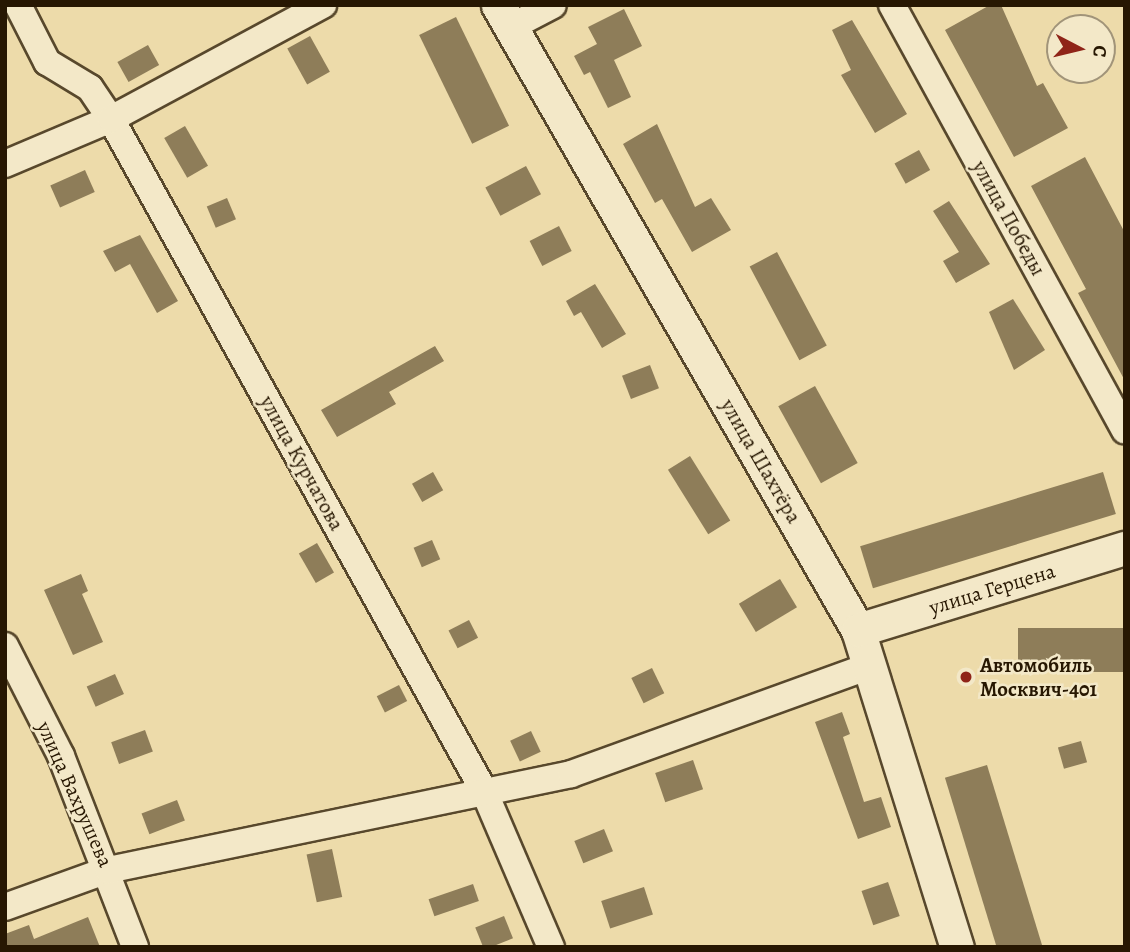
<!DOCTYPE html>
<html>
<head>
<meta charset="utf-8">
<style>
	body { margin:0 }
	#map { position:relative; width:1130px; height:952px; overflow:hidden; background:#eddbaa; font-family:Alegreya,serif }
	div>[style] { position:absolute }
	.building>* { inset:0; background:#8e7d59; transform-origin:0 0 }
	.roads { filter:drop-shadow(2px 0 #58482c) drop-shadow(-2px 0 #58482c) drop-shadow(0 2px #58482c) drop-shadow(0 -2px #58482c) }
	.minor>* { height:26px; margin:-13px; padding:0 13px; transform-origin:13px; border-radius:13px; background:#f3e8c8 }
	.tertiary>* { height:33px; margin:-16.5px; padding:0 16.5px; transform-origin:16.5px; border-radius:16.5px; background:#f3e8c8 }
	.dots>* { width:19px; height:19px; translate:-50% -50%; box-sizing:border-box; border:4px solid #f3e8c8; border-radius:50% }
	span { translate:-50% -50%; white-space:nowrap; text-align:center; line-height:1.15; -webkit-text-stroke:5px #f3e8c8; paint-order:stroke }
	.street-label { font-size:21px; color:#271702 }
	.poi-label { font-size:21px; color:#271702; font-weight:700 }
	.left { translate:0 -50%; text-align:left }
	.frame { position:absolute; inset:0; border:7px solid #271702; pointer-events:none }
	.north { position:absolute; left:1046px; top:14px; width:70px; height:70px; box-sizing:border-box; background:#f3e8c8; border:2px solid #a19479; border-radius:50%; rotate:97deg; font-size:19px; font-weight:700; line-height:28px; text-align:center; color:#271702 }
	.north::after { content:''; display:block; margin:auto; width:24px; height:32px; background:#8f2418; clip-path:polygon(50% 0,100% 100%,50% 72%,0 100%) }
</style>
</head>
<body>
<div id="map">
	<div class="building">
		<i style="clip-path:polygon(990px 5px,1001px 5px,1037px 86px,1043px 83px,1068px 128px,1014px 157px,945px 30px)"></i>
		<i style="clip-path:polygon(624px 9px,642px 46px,614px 60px,631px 97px,608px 108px,590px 72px,584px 75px,574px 56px,597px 44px,588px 27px)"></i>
		<i style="left:456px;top:17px;width:121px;height:41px;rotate:64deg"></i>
		<i style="clip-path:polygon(852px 20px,907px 114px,875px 133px,841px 75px,851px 70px,832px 30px)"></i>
		<i style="left:310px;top:36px;width:41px;height:26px;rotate:61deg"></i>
		<i style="left:148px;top:45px;width:23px;height:35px;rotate:61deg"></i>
		<i style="clip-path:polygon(657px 124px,695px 207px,711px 198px,731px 230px,692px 252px,662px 199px,655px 203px,623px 144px)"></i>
		<i style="left:185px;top:126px;width:46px;height:24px;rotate:60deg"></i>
		<i style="left:919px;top:150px;width:23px;height:28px;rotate:61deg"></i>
		<i style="clip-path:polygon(1085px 157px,1125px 233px,1125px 381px,1078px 293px,1086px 289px,1031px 186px)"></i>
		<i style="left:526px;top:166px;width:32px;height:46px;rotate:62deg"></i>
		<i style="left:85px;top:170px;width:24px;height:38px;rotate:66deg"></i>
		<i style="left:227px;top:198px;width:23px;height:22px;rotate:67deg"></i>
		<i style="clip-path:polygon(949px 201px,990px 264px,956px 283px,943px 261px,959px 252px,933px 211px)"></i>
		<i style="left:559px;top:226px;width:28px;height:33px;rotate:63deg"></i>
		<i style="clip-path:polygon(140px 235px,178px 301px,157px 313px,130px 264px,115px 272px,103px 251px)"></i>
		<i style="left:777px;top:252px;width:106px;height:31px;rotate:62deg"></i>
		<i style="clip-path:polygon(595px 284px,626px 334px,602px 348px,581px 312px,574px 316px,566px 301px)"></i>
		<i style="clip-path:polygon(1013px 299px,1045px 350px,1014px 370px,989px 312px)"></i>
		<i style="clip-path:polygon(435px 346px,444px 361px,389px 392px,396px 404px,337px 437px,321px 410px)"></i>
		<i style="left:650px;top:365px;width:25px;height:30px;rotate:69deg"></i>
		<i style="left:815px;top:386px;width:88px;height:42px;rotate:61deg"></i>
		<i style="left:690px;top:456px;width:76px;height:26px;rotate:58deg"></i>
		<i style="left:433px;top:472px;width:21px;height:24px;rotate:61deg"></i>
		<i style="left:1103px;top:472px;width:44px;height:254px;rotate:73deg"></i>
		<i style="left:432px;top:540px;width:21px;height:20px;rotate:67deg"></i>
		<i style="left:317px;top:543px;width:34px;height:21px;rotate:60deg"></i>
		<i style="clip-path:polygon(81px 574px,88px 591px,82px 594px,103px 642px,73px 655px,44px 590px)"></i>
		<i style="left:780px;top:579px;width:33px;height:48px;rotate:59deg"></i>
		<i style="left:469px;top:620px;width:20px;height:23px;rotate:63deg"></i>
		<i style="left:1125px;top:628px;width:44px;height:107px;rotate:90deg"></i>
		<i style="left:652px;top:668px;width:28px;height:23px;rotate:64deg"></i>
		<i style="left:115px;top:674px;width:22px;height:31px;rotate:66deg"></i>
		<i style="left:399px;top:685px;width:18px;height:25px;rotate:63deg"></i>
		<i style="clip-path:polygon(842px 712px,850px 734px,843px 737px,864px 802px,881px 797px,891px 827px,858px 839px,815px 722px)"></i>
		<i style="left:145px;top:730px;width:23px;height:36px;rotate:70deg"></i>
		<i style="left:531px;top:731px;width:23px;height:23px;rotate:65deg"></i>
		<i style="left:1081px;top:741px;width:22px;height:24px;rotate:74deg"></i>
		<i style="left:693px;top:760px;width:31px;height:40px;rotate:71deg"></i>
		<i style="left:987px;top:765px;width:190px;height:44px;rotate:73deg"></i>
		<i style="left:177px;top:800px;width:22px;height:38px;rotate:69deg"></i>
		<i style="left:604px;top:829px;width:24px;height:32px;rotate:68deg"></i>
		<i style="left:332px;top:849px;width:49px;height:26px;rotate:78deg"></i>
		<i style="left:888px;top:882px;width:36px;height:28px;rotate:71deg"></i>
		<i style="left:473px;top:884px;width:18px;height:47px;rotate:71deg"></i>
		<i style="left:644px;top:887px;width:29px;height:45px;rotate:72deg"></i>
		<i style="left:504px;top:916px;width:24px;height:31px;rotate:68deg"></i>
		<i style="clip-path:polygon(88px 917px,100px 947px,5px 947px,5px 934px,29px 925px,34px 939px)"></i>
	</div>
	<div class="roads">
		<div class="minor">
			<i style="left:18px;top:5px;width:64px;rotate:63deg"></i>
			<i style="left:47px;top:62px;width:50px;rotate:31.2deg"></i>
			<i style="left:90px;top:88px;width:37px;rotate:56deg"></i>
			<i style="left:111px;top:119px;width:769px;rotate:60.97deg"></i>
			<i style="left:484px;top:791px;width:170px;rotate:66.8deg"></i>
			<i style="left:892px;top:5px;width:485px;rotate:61.3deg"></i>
			<i style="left:511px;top:27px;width:47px;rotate:-27.6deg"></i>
			<i style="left:5px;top:164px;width:115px;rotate:-23deg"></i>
			<i style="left:111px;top:119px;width:241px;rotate:-28.3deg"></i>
			<i style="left:5px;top:646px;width:123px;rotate:63deg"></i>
			<i style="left:61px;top:756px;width:205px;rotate:68.8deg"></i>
			<i style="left:5px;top:907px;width:109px;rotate:-19.8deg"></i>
			<i style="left:108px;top:870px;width:473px;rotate:-11.7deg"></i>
			<i style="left:571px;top:774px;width:317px;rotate:-19.9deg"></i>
		</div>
		<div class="tertiary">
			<i style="left:498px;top:5px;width:721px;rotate:60.06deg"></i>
			<i style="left:858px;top:630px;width:332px;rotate:72.7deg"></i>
			<i style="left:858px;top:630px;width:279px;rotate:-17.1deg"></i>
		</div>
	</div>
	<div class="dots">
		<i style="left:966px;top:677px;background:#8f2418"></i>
	</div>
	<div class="street-label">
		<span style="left:1009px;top:218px;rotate:61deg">улица Победы</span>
		<span style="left:761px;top:461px;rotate:60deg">улица Шахтёра</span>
		<span style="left:302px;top:463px;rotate:61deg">улица Курчатова</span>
		<span style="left:992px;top:589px;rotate:-17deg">улица Герцена</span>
		<span style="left:75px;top:794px;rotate:66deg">улица Вахрушева</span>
	</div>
	<div class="poi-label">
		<span class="left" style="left:980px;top:677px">Автомобиль<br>Москвич-401</span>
	</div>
	<div class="frame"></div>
	<div class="north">С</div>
</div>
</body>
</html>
